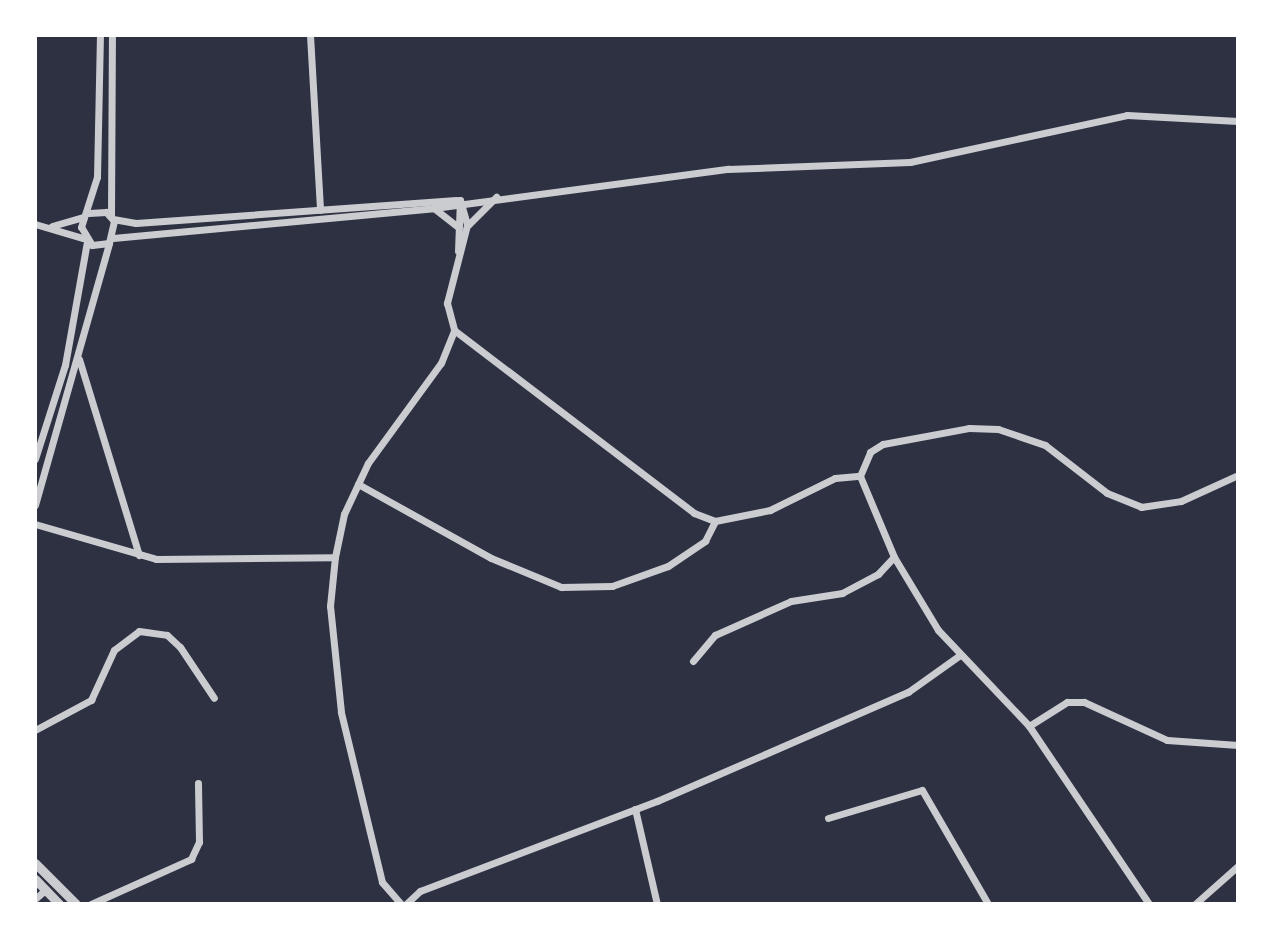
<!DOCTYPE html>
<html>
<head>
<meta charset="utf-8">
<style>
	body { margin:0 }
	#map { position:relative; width:1273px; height:939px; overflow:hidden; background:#2d3142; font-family:"Playfair Display",serif }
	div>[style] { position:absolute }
	.minor>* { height:7px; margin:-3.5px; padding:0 3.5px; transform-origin:3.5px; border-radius:3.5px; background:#caccd0 }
	.tertiary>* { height:9px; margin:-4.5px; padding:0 4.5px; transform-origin:4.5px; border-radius:4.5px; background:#caccd0 }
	span { translate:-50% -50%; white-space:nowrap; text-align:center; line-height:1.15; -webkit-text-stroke:5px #fff; paint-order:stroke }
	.frame { position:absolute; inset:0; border:37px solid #fff; pointer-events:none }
</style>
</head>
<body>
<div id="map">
	<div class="minor">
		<i style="left:310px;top:35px;width:175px;rotate:86.7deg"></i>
		<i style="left:460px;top:200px;width:26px;rotate:74deg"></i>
		<i style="left:467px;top:225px;width:81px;rotate:104.4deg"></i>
		<i style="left:447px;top:303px;width:28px;rotate:75deg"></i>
		<i style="left:454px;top:330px;width:302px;rotate:37.3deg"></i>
		<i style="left:694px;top:513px;width:22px;rotate:21deg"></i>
		<i style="left:715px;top:521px;width:56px;rotate:-11.3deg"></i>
		<i style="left:770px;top:510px;width:72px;rotate:-26.2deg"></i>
		<i style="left:835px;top:478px;width:25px;rotate:-5deg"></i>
		<i style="left:860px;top:476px;width:88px;rotate:67.2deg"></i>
		<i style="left:894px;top:557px;width:85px;rotate:58.9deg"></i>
		<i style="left:938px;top:630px;width:132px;rotate:46.5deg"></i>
		<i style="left:1029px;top:726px;width:215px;rotate:56deg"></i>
		<i style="left:435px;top:209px;width:28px;rotate:38deg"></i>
		<i style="left:89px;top:213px;width:17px;rotate:-3deg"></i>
		<i style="left:106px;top:212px;width:12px;rotate:48deg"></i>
		<i style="left:114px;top:221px;width:23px;rotate:103deg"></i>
		<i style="left:109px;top:243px;width:17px;rotate:173deg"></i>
		<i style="left:92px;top:245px;width:21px;rotate:-121deg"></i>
		<i style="left:81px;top:227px;width:52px;rotate:-72.3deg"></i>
		<i style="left:97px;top:177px;width:142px;rotate:-88.8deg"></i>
		<i style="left:111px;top:216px;width:181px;rotate:-89.7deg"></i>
		<i style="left:113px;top:219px;width:23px;rotate:10deg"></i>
		<i style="left:136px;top:223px;width:321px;rotate:-4.1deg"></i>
		<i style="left:35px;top:224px;width:50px;rotate:16.3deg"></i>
		<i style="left:468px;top:225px;width:40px;rotate:-45deg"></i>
		<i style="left:52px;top:226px;width:33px;rotate:-16deg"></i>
		<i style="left:113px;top:238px;width:322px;rotate:-5.3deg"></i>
		<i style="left:434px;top:208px;width:297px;rotate:-7.6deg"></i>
		<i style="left:728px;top:169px;width:182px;rotate:-2.2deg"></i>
		<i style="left:910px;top:162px;width:222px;rotate:-12.2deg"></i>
		<i style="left:1127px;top:115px;width:111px;rotate:3.1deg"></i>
		<i style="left:458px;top:251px;width:51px;rotate:-87.8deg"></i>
		<i style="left:79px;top:359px;width:205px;rotate:73deg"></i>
		<i style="left:35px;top:459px;width:99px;rotate:-72.3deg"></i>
		<i style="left:65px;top:365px;width:125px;rotate:-79.9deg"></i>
		<i style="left:860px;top:476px;width:26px;rotate:-67deg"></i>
		<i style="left:870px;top:452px;width:15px;rotate:-32deg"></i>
		<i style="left:883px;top:444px;width:87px;rotate:-10.5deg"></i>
		<i style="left:969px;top:428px;width:29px;rotate:2deg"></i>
		<i style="left:998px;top:429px;width:50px;rotate:18.8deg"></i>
		<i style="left:1045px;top:445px;width:78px;rotate:37.7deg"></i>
		<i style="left:1107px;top:493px;width:37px;rotate:22deg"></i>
		<i style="left:1141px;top:507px;width:40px;rotate:-8.5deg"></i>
		<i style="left:1181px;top:501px;width:63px;rotate:-24.5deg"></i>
		<i style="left:358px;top:484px;width:152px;rotate:29.1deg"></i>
		<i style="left:491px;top:558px;width:76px;rotate:22.5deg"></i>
		<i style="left:561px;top:587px;width:51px;rotate:-1.1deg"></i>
		<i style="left:612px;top:586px;width:59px;rotate:-19.7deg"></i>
		<i style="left:668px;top:566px;width:45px;rotate:-34deg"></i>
		<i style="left:705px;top:541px;width:22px;rotate:-63deg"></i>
		<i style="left:35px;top:505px;width:272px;rotate:-74.2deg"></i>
		<i style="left:35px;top:524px;width:126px;rotate:16.1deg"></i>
		<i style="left:156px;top:559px;width:179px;rotate:-0.6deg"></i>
		<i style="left:693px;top:661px;width:34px;rotate:-50deg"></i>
		<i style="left:715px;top:635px;width:83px;rotate:-24.1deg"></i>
		<i style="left:791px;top:601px;width:52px;rotate:-8.9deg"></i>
		<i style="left:842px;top:593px;width:41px;rotate:-27.8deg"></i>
		<i style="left:878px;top:574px;width:23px;rotate:-47deg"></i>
		<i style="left:1029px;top:726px;width:45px;rotate:-32.3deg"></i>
		<i style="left:1067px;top:702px;width:17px"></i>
		<i style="left:1084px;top:702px;width:91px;rotate:24.6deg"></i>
		<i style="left:1167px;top:740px;width:71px;rotate:4deg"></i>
		<i style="left:35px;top:730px;width:64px;rotate:-28.2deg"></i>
		<i style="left:91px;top:700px;width:55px;rotate:-65.3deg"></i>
		<i style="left:114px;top:650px;width:31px;rotate:-37deg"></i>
		<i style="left:139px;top:631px;width:28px;rotate:8deg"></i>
		<i style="left:167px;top:635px;width:18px;rotate:43deg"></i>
		<i style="left:180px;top:647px;width:61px;rotate:56.3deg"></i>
		<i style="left:635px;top:809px;width:98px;rotate:77deg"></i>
		<i style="left:828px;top:818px;width:98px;rotate:-16.6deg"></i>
		<i style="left:922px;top:790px;width:132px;rotate:59.9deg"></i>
		<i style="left:35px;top:899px;width:13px;rotate:-42deg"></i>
		<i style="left:91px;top:904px;width:110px;rotate:-24.2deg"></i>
		<i style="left:191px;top:859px;width:19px;rotate:-65deg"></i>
		<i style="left:199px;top:842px;width:59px;rotate:-91deg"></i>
		<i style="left:401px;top:904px;width:29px;rotate:-131deg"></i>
		<i style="left:382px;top:882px;width:175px;rotate:-103.6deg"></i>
		<i style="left:341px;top:712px;width:107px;rotate:-95.9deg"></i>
		<i style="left:330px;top:606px;width:49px;rotate:-84.2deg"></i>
		<i style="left:335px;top:557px;width:44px;rotate:-78.2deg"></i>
		<i style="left:344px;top:514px;width:56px;rotate:-64.8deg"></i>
		<i style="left:368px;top:463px;width:124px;rotate:-53.9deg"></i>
		<i style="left:441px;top:363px;width:35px;rotate:-68deg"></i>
		<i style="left:406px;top:904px;width:19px;rotate:-43deg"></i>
		<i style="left:420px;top:891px;width:254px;rotate:-20.8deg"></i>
		<i style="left:657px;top:801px;width:274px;rotate:-23.5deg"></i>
		<i style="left:908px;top:692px;width:64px;rotate:-35.4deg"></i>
		<i style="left:1195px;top:904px;width:57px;rotate:-41.5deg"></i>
	</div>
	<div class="tertiary">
		<i style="left:35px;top:863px;width:58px;rotate:45deg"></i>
		<i style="left:35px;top:879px;width:35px;rotate:46deg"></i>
	</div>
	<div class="frame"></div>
</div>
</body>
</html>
